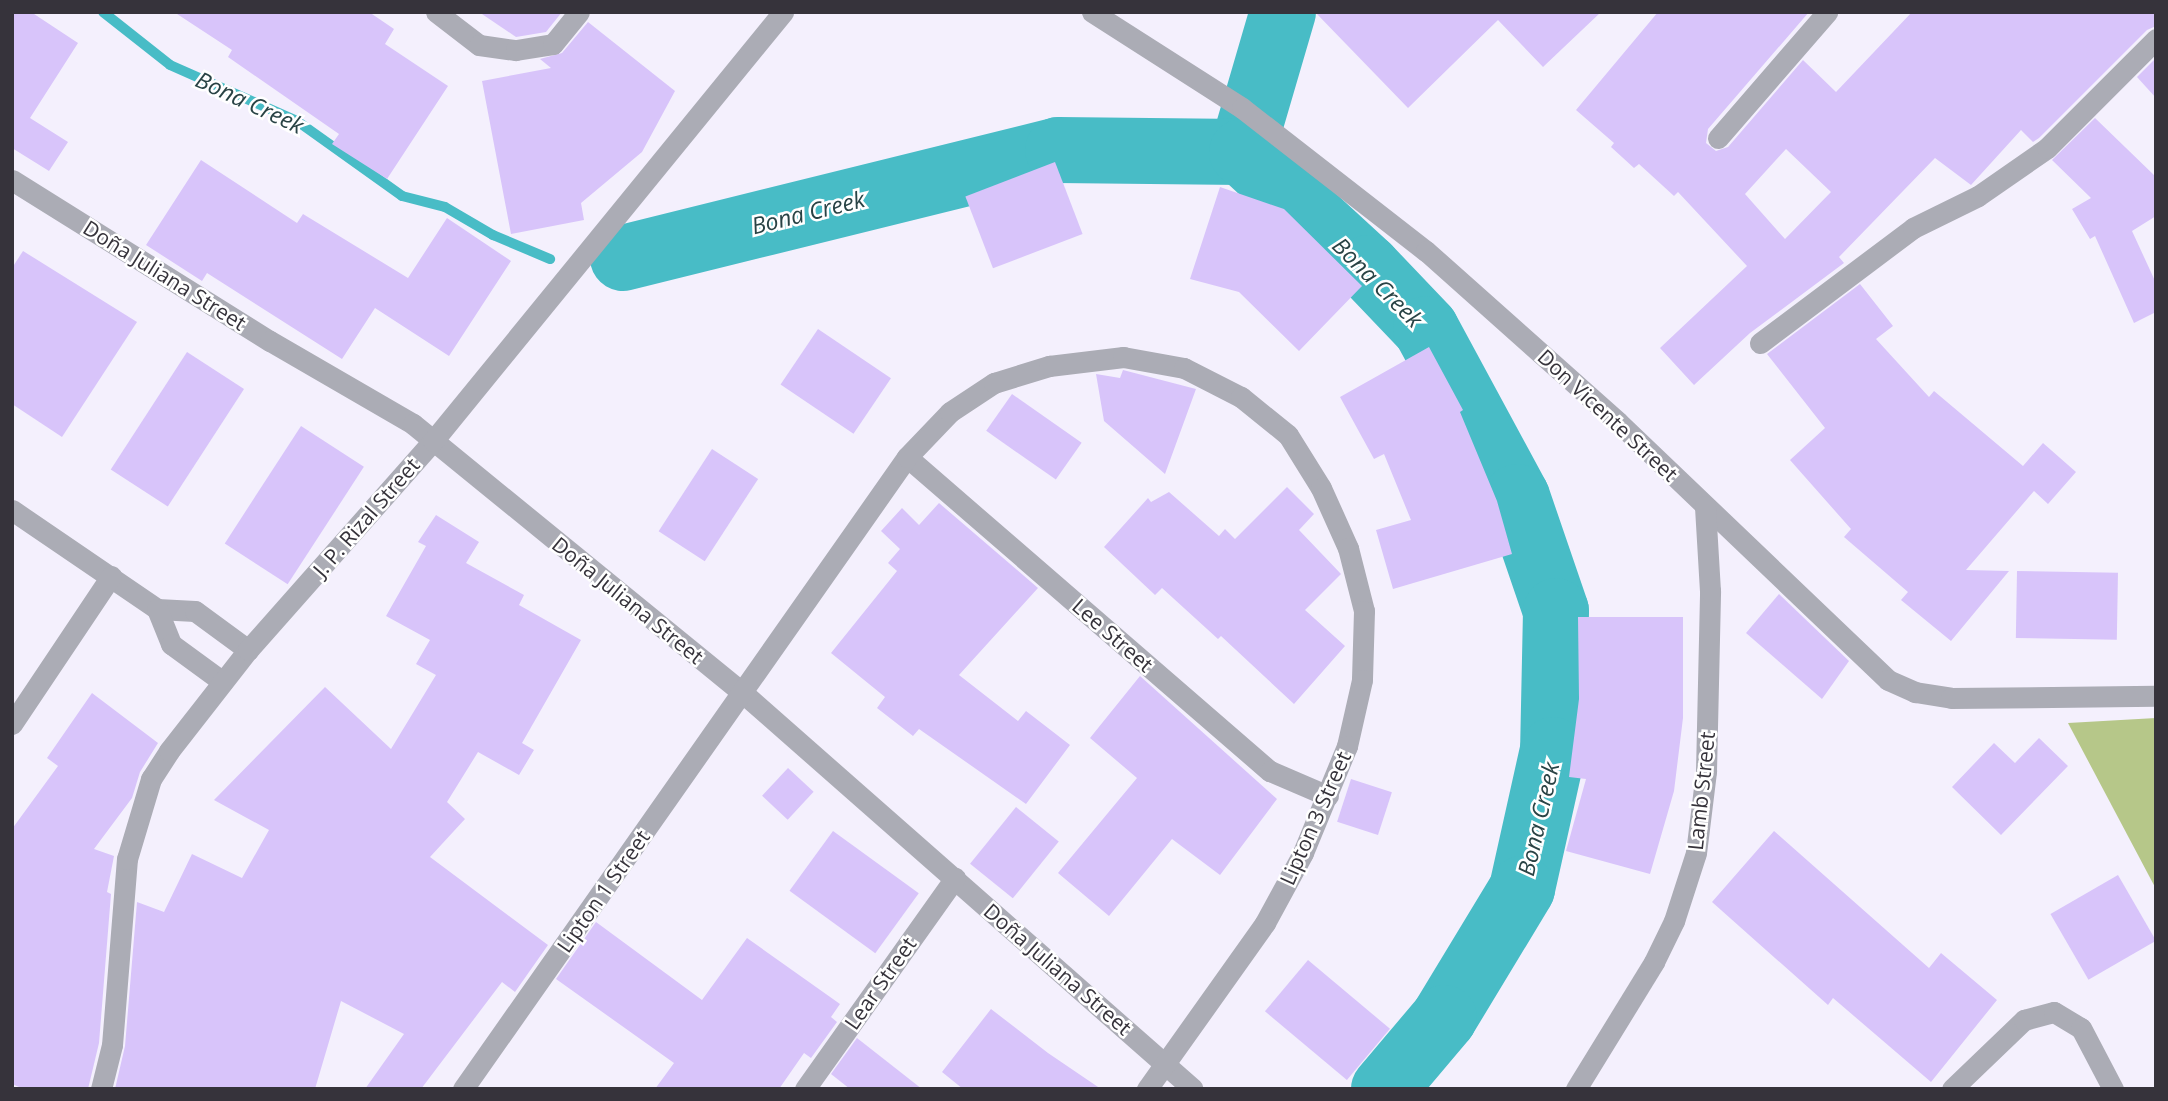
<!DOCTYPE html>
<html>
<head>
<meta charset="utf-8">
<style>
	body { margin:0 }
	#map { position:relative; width:2168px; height:1101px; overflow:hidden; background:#f4f0fd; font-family:"Open Sans",sans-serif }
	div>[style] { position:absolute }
	.green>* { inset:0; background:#b6c789 }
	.stream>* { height:10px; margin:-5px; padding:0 5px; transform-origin:5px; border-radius:5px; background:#48bcc6 }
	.river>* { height:66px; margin:-33px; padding:0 33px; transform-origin:33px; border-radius:33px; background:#48bcc6 }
	.building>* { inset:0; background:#d8c4fa; transform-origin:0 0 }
	.minor>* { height:21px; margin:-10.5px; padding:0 10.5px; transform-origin:10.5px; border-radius:10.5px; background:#abacb5 }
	span { translate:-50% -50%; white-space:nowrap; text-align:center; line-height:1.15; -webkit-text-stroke:5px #fff; paint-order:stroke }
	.street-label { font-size:21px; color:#36333b }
	.water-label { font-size:23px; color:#294345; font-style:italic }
	.frame { position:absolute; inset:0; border:14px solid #36333b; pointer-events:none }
</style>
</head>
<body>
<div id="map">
	<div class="green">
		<i style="clip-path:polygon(2156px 718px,2156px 889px,2068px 723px)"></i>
	</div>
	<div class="stream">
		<i style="left:103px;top:12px;width:85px;rotate:38.3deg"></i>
		<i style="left:170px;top:65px;width:139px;rotate:23.8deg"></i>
		<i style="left:297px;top:121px;width:129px;rotate:35.5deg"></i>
		<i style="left:402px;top:196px;width:44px;rotate:14.3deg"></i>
		<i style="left:445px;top:207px;width:56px;rotate:30.3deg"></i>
		<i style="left:493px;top:235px;width:62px;rotate:22.8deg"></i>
	</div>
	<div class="river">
		<i style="left:1242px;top:152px;width:146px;rotate:-73.7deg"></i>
		<i style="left:623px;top:258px;width:448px;rotate:-13.9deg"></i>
		<i style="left:1058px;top:150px;width:184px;rotate:0.6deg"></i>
		<i style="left:1242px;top:152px;width:171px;rotate:42.6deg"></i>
		<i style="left:1368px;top:268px;width:84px;rotate:46.4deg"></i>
		<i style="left:1426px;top:329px;width:191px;rotate:61.6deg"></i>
		<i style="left:1517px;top:497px;width:120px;rotate:71.1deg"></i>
		<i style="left:1556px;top:611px;width:139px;rotate:91.2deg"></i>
		<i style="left:1553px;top:750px;width:142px;rotate:102.6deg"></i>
		<i style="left:1522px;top:889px;width:151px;rotate:121.2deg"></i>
		<i style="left:1444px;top:1018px;width:93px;rotate:130.2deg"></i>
	</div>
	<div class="building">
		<i style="clip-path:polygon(12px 12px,31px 12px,78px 43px,30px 118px,68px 142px,49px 171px,12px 148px)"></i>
		<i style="clip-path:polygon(174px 12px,369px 12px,394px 29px,385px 44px,448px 86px,387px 179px,332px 144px,339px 134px,228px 57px,232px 50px)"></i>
		<i style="clip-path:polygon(479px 12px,562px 12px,546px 32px,516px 37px)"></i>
		<i style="clip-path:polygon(1315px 12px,1601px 12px,1543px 67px,1498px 20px,1408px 108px)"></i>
		<i style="clip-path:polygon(evenodd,1658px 12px,1809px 12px,1708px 129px,1706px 143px,1716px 151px,1728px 147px,1803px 60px,1836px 92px,1912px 12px,2156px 12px,2156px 26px,2147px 30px,2039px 138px,2033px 142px,2021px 130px,1971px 185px,1935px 158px,1839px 257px,1844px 263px,1750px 333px,1694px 385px,1660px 348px,1747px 266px,1678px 192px,1674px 196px,1639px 164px,1634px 168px,1611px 147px,1614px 143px,1576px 110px,1658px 12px,1786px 149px,1831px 192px,1785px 239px,1745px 194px,1786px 149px)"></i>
		<i style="clip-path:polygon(588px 22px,675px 91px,642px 152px,581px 203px,584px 220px,511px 234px,482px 81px,551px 68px,540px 59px,562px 53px)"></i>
		<i style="clip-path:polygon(2156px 58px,2156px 98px,2137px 77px)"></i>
		<i style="clip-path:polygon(2095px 118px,2156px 177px,2156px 216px,2132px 231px,2156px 283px,2156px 312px,2134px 323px,2095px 236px,2090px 239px,2072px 209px,2091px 198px,2052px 160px)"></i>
		<i style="clip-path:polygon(201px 160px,297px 223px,303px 214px,408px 278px,447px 218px,511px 261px,449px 356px,375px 308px,342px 359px,207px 273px,202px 281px,146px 245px)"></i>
		<i style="left:1055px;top:162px;width:77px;height:96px;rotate:69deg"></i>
		<i style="clip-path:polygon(1220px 187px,1284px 209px,1362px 286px,1299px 351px,1239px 292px,1190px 279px)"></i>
		<i style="clip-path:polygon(23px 251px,137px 322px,62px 437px,12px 404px,12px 268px)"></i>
		<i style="clip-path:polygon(1860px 284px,1893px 326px,1876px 339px,1929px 397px,1934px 391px,2023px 466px,2043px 443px,2076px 472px,2048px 504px,2034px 491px,1966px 570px,2009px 571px,1951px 641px,1901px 600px,1908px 592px,1844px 537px,1851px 529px,1790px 460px,1825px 428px,1767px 354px)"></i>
		<i style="left:818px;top:329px;width:88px;height:67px;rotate:34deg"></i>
		<i style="clip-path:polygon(1429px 347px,1463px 410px,1460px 412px,1497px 501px,1512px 554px,1393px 589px,1376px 530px,1411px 520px,1384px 454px,1374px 459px,1340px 397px)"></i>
		<i style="left:187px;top:352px;width:68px;height:140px;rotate:33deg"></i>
		<i style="clip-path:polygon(1123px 370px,1196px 389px,1165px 474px,1104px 421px,1096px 374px,1120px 378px)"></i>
		<i style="left:1012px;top:394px;width:85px;height:45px;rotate:35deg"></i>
		<i style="left:301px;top:426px;width:75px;height:140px;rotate:33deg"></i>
		<i style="left:712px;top:449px;width:55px;height:98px;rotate:33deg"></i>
		<i style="clip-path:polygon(1287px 487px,1314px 514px,1299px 530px,1341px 574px,1305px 610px,1345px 646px,1294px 704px,1221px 636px,1218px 639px,1162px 588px,1155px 595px,1104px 547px,1148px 498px,1151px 502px,1169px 492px,1219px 536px,1225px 529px,1235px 539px)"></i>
		<i style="clip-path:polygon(939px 503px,1038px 588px,959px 675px,1018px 721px,1026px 711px,1070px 745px,1026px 804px,919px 729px,913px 736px,877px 708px,885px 697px,831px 653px,897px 571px,888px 563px,900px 549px,881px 531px,902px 508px,919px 525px)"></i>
		<i style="clip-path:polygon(436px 515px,479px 542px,466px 563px,524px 595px,519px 605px,581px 640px,522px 743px,534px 750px,519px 775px,478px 752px,447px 802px,465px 819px,430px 857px,548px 945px,515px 992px,502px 982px,421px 1089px,365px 1089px,404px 1034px,341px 1001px,315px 1089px,115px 1089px,125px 1046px,137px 902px,164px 912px,192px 854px,242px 878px,269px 830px,214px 800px,325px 687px,391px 749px,436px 675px,416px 664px,430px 640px,386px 616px,426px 546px,418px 542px)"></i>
		<i style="left:2017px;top:571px;width:101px;height:67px;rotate:1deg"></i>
		<i style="clip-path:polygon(1779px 594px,1849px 661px,1822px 699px,1746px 633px)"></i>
		<i style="clip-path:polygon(1578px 617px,1683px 617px,1683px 718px,1674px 791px,1650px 874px,1566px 851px,1586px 779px,1569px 777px,1579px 699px)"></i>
		<i style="clip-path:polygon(1140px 676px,1277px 799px,1220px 875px,1172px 839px,1109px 916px,1058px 873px,1137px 778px,1090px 738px)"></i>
		<i style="clip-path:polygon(92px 693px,158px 743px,140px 772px,132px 798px,94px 849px,114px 856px,107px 892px,111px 894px,99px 1043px,88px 1089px,24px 1089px,12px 1084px,12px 829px,58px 766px,47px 758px)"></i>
		<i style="clip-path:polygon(2039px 738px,2068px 766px,2001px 835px,1952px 787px,1994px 743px,2015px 763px)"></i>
		<i style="left:788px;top:768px;width:35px;height:38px;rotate:43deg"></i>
		<i style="left:1351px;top:779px;width:43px;height:45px;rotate:18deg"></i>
		<i style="left:1016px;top:807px;width:55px;height:73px;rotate:39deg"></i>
		<i style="left:833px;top:831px;width:106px;height:74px;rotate:36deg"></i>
		<i style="clip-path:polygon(1774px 831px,1929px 968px,1941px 953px,1997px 1000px,1931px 1082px,1833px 998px,1828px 1005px,1712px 902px)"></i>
		<i style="left:2118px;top:875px;width:76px;height:78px;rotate:60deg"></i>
		<i style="clip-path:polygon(596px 922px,702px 1000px,747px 938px,840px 1004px,831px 1017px,837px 1022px,811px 1058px,804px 1053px,779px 1089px,655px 1089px,674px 1063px,556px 979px)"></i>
		<i style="left:1308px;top:960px;width:107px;height:67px;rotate:40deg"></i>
		<i style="clip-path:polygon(991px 1009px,1048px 1053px,1101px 1089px,963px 1089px,942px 1072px)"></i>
		<i style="clip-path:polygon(857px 1038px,922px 1089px,850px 1089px,831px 1074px)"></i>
	</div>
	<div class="minor">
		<i style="left:436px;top:12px;width:54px;rotate:37.5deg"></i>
		<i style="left:479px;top:45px;width:37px;rotate:8deg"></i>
		<i style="left:516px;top:50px;width:37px;rotate:-9deg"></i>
		<i style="left:553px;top:44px;width:41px;rotate:-50.9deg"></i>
		<i style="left:1092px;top:12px;width:178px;rotate:32.6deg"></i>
		<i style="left:1242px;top:108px;width:233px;rotate:37.9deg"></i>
		<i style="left:1426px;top:251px;width:257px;rotate:41.7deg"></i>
		<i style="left:1618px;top:422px;width:373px;rotate:43.7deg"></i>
		<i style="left:1888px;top:680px;width:30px;rotate:24deg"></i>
		<i style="left:1915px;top:692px;width:36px;rotate:9deg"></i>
		<i style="left:1951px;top:698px;width:205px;rotate:-0.6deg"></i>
		<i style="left:1718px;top:138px;width:167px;rotate:-49.1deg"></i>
		<i style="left:12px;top:180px;width:304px;rotate:32deg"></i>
		<i style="left:270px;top:341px;width:165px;rotate:30.1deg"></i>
		<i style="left:413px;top:424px;width:426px;rotate:39.2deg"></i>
		<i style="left:743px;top:693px;width:599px;rotate:41.35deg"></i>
		<i style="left:1760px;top:343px;width:191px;rotate:-36.9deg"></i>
		<i style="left:1913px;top:228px;width:72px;rotate:-26.2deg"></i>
		<i style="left:1978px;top:196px;width:84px;rotate:-34.8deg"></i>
		<i style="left:2047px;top:148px;width:154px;rotate:-45deg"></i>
		<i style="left:907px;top:457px;width:480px;rotate:40.9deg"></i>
		<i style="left:1270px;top:771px;width:63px;rotate:23.3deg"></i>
		<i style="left:12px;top:510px;width:176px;rotate:34.3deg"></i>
		<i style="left:157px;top:609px;width:38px;rotate:3deg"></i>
		<i style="left:195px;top:611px;width:66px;rotate:36.3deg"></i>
		<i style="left:157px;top:609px;width:38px;rotate:68deg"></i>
		<i style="left:171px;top:644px;width:64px;rotate:36.2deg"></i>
		<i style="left:12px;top:724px;width:178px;rotate:-56.2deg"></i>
		<i style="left:101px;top:1089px;width:45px;rotate:-76deg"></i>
		<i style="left:112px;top:1045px;width:187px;rotate:-85.4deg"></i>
		<i style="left:127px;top:859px;width:84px;rotate:-73.3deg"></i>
		<i style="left:151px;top:779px;width:33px;rotate:-57deg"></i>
		<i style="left:169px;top:751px;width:128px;rotate:-52deg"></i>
		<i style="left:248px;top:650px;width:279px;rotate:-48.5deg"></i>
		<i style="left:433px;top:441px;width:554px;rotate:-50.79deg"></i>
		<i style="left:463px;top:1089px;width:772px;rotate:-54.91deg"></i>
		<i style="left:907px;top:457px;width:62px;rotate:-46.3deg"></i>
		<i style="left:950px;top:412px;width:53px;rotate:-33.4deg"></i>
		<i style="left:994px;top:383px;width:58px;rotate:-17.2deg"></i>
		<i style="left:1049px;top:366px;width:75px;rotate:-6.9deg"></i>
		<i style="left:1123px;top:357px;width:62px;rotate:10.2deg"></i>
		<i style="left:1184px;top:368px;width:64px;rotate:27deg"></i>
		<i style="left:1241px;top:397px;width:60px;rotate:39deg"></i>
		<i style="left:1288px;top:435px;width:62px;rotate:58.1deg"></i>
		<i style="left:1321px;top:488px;width:66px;rotate:65.8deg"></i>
		<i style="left:1348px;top:548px;width:65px;rotate:75.7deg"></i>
		<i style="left:1364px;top:611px;width:69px;rotate:91.7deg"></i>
		<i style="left:1362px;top:680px;width:68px;rotate:102.8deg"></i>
		<i style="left:1347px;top:746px;width:116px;rotate:112.4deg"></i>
		<i style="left:1303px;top:853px;width:80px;rotate:118.5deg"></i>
		<i style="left:1265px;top:923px;width:204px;rotate:125.4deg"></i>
		<i style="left:805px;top:1089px;width:259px;rotate:-54.6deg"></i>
		<i style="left:1576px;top:1089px;width:149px;rotate:-58.4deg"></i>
		<i style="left:1654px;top:962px;width:46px;rotate:-64deg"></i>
		<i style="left:1674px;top:921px;width:71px;rotate:-72.1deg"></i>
		<i style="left:1696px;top:853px;width:83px;rotate:-83deg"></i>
		<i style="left:1706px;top:771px;width:180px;rotate:-88.7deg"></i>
		<i style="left:1710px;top:591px;width:85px;rotate:-93.4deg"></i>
		<i style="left:1952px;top:1089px;width:100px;rotate:-43.8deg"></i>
		<i style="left:2024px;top:1020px;width:31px;rotate:-15deg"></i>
		<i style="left:2054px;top:1012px;width:31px;rotate:31deg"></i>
		<i style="left:2081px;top:1028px;width:69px;rotate:62.3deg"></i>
	</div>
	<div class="street-label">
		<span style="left:165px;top:275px;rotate:32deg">Doña Juliana Street</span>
		<span style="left:1608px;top:415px;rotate:43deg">Don Vicente Street</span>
		<span style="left:366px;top:517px;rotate:-49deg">J. P. Rizal Street</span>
		<span style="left:628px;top:600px;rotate:39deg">Doña Juliana Street</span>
		<span style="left:1113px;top:635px;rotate:41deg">Lee Street</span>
		<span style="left:1701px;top:791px;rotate:-84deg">Lamb Street</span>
		<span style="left:1315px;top:818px;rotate:-66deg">Lipton 3 Street</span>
		<span style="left:603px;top:891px;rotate:-55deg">Lipton 1 Street</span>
		<span style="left:1058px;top:969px;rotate:41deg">Doña Juliana Street</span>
		<span style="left:880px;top:983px;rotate:-55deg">Lear Street</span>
	</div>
	<div class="water-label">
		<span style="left:250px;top:102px;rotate:25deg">Bona Creek</span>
		<span style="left:808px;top:212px;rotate:-14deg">Bona Creek</span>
		<span style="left:1378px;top:282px;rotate:45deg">Bona Creek</span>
		<span style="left:1538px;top:819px;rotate:-77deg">Bona Creek</span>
	</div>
	<div class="frame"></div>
</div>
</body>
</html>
